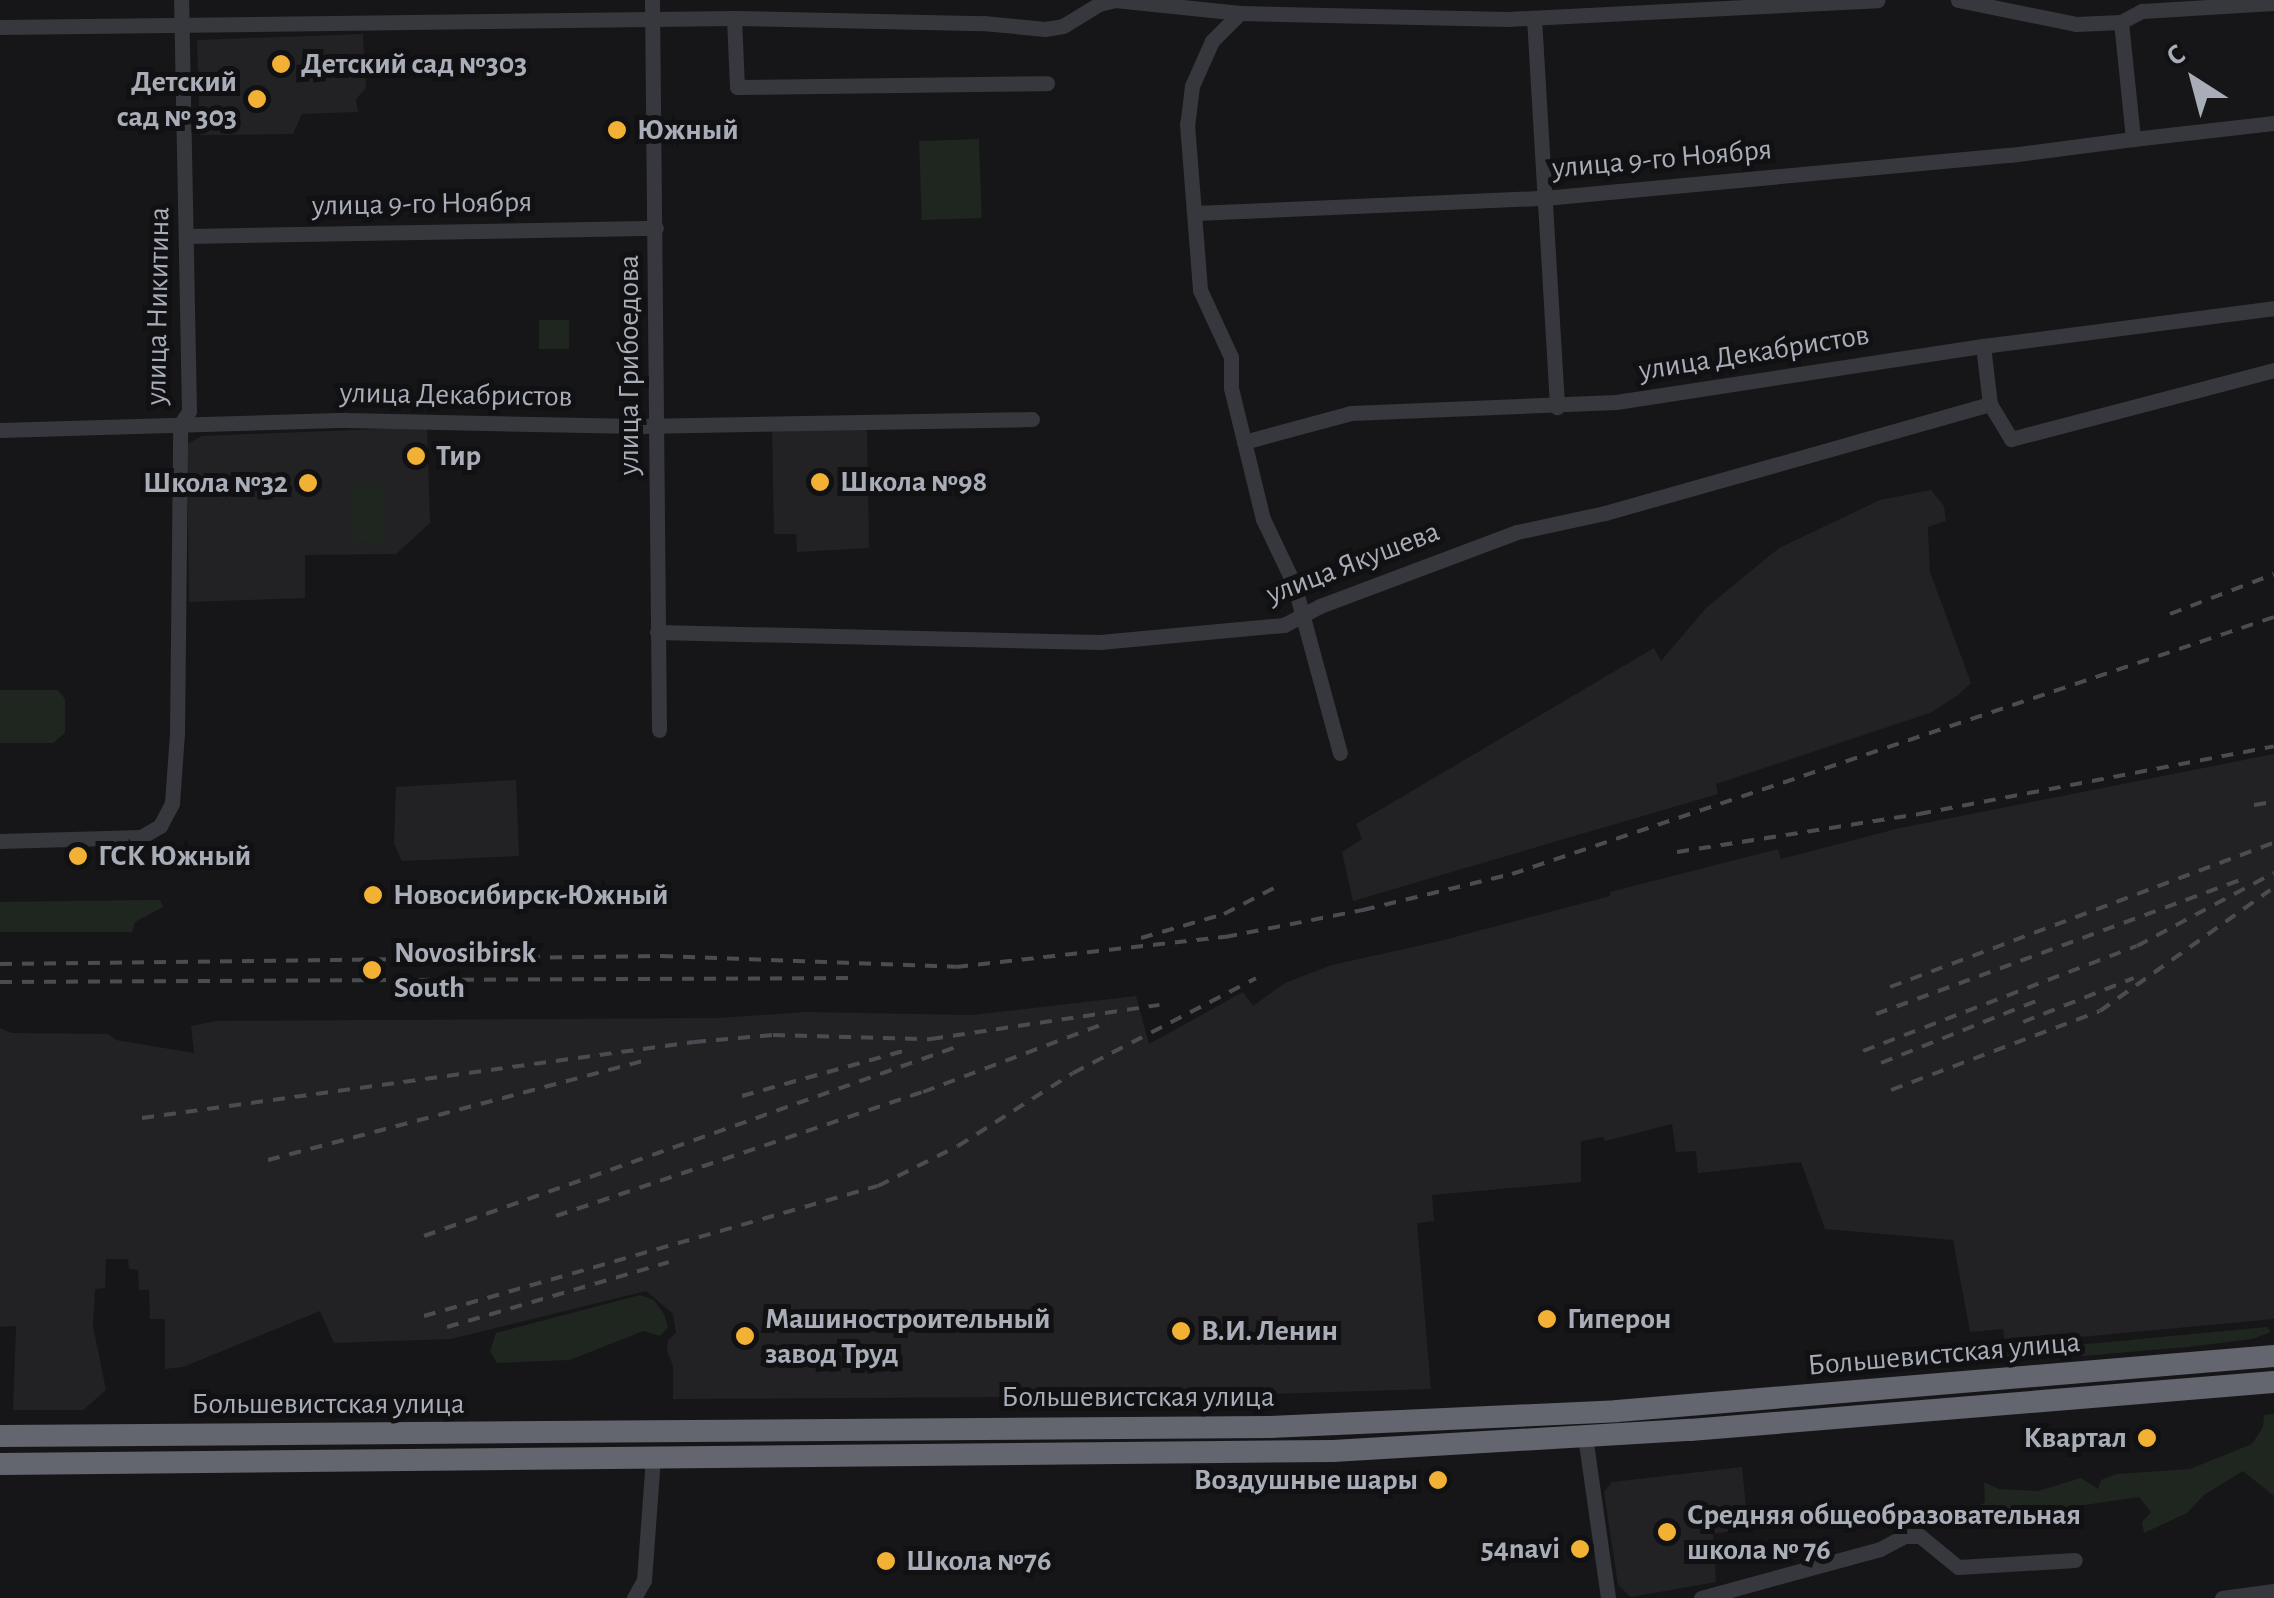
<!DOCTYPE html>
<html>
<head>
<meta charset="utf-8">
<style>
	body { margin:0 }
	#map { position:relative; width:2274px; height:1598px; overflow:hidden; background:#161618; font-family:"Alegreya Sans",sans-serif }
	div>[style] { position:absolute }
	.built>* { inset:0; background:#222225 }
	.green>* { inset:0; background:#1e261f; transform-origin:0 0 }
	.minor>* { height:15px; margin:-7.5px; padding:0 7.5px; transform-origin:7.5px; border-radius:7.5px; background:#37383d }
	.highway>* { height:22px; margin:-11px; padding:0 11px; transform-origin:11px; border-radius:11px; background:#63666e }
	.rail>* { height:4px; margin-top:-2px; transform-origin:0; background:repeating-linear-gradient(90deg,#4a4c52 0 12px,transparent 0 22px) }
	.dots>* { width:28px; height:28px; translate:-50% -50%; box-sizing:border-box; border:5px solid #111113; border-radius:50% }
	span { translate:-50% -50%; white-space:nowrap; text-align:center; line-height:1.15; -webkit-text-stroke:10px #111113; paint-order:stroke }
	.poi-label { font-size:30px; color:#a8adb8; font-weight:700 }
	.left { translate:0 -50%; text-align:left }
	.right { translate:-100% -50%; text-align:right }
	.street-label { font-size:30px; color:#a8adb8 }
	.north { position:absolute; left:2144px; top:30px; width:100px; height:100px; -webkit-text-stroke:8px #111113; paint-order:stroke; rotate:324deg; font-size:28px; font-weight:700; line-height:40px; text-align:center; color:#a8adb8 }
	.north::after { content:''; display:block; margin:auto; width:35px; height:45px; background:#a8adb8; clip-path:polygon(50% 0,100% 100%,50% 72%,0 100%) }
</style>
</head>
<body>
<div id="map">
	<div class="built">
		<i style="clip-path:polygon(363px 34px,366px 88px,356px 99px,358px 112px,302px 114px,293px 134px,200px 135px,197px 40px)"></i>
		<i style="clip-path:polygon(427px 427px,430px 523px,396px 554px,305px 555px,305px 598px,189px 602px,187px 444px,202px 436px)"></i>
		<i style="clip-path:polygon(867px 427px,869px 548px,797px 552px,796px 534px,774px 534px,772px 430px)"></i>
		<i style="clip-path:polygon(1931px 490px,1944px 506px,1946px 521px,1928px 527px,1930px 572px,1971px 683px,1957px 696px,1930px 713px,1716px 784px,1718px 794px,1353px 901px,1342px 852px,1362px 839px,1356px 824px,1654px 648px,1661px 661px,1706px 608px,1779px 548px,1880px 500px)"></i>
		<i style="clip-path:polygon(2274px 754px,2274px 1319px,2005px 1344px,2003px 1329px,1970px 1332px,1953px 1240px,1825px 1229px,1801px 1162px,1698px 1173px,1696px 1151px,1676px 1152px,1672px 1124px,1605px 1141px,1603px 1137px,1581px 1141px,1581px 1182px,1432px 1195px,1434px 1221px,1417px 1223px,1431px 1389px,1211px 1396px,673px 1399px,673px 1366px,667px 1351px,668px 1340px,676px 1333px,673px 1314px,646px 1291px,451px 1339px,334px 1343px,320px 1311px,183px 1367px,165px 1369px,165px 1319px,150px 1319px,149px 1290px,139px 1290px,138px 1270px,129px 1269px,128px 1259px,106px 1259px,105px 1288px,95px 1289px,93px 1326px,106px 1390px,83px 1410px,13px 1410px,16px 1326px,0 1327px,0 1028px,12px 1033px,108px 1034px,116px 1040px,194px 1053px,191px 1026px,216px 1021px,719px 1018px,805px 1012px,972px 1015px,1136px 996px,1149px 1044px,1243px 992px,1253px 1006px,1285px 983px,1332px 965px,1436px 942px,1610px 896px,1610px 892px,1778px 849px,1781px 859px,1900px 828px)"></i>
		<i style="clip-path:polygon(516px 780px,519px 856px,402px 861px,394px 844px,396px 787px)"></i>
		<i style="clip-path:polygon(1742px 1467px,1746px 1507px,1737px 1530px,1713px 1534px,1716px 1582px,1631px 1597px,1618px 1585px,1604px 1492px,1612px 1482px)"></i>
	</div>
	<div class="green">
		<i style="left:979px;top:139px;width:79px;height:60px;rotate:88deg"></i>
		<i style="left:539px;top:320px;width:30px;height:29px"></i>
		<i style="left:353px;top:485px;width:32px;height:57px;rotate:2deg"></i>
		<i style="clip-path:polygon(0 690px,58px 690px,65px 699px,65px 733px,53px 743px,0 743px)"></i>
		<i style="clip-path:polygon(151px 900px,160px 900px,163px 907px,135px 922px,132px 932px,0 932px,0 902px)"></i>
		<i style="clip-path:polygon(640px 1295px,654px 1300px,664px 1314px,668px 1327px,660px 1336px,643px 1331px,570px 1360px,497px 1363px,490px 1351px,496px 1333px)"></i>
		<i style="clip-path:polygon(2267px 1327px,2271px 1332px,2252px 1339px,2188px 1347px,1986px 1364px,1989px 1356px,2004px 1352px)"></i>
		<i style="clip-path:polygon(2274px 1414px,2274px 1496px,2243px 1471px,2204px 1495px,2187px 1513px,2144px 1533px,2142px 1522px,2151px 1512px,2139px 1497px,2030px 1513px,2020px 1506px,1980px 1521px,1957px 1520px,1985px 1502px,1984px 1482px,1999px 1489px,2038px 1491px,2081px 1478px,2098px 1489px,2101px 1480px,2117px 1474px,2190px 1469px,2252px 1444px,2263px 1427px,2264px 1415px)"></i>
	</div>
	<div class="minor">
		<i style="left:652px;top:0;width:730px;rotate:89.45deg"></i>
		<i style="left:1958px;top:0;width:120px;rotate:11.5deg"></i>
		<i style="left:2076px;top:24px;width:45px;rotate:-2.5deg"></i>
		<i style="left:2121px;top:22px;width:24px;rotate:-28deg"></i>
		<i style="left:2142px;top:11px;width:132px;rotate:-3.5deg"></i>
		<i style="left:1240px;top:13px;width:40px;rotate:135deg"></i>
		<i style="left:1212px;top:41px;width:49px;rotate:114deg"></i>
		<i style="left:1192px;top:86px;width:38px;rotate:97deg"></i>
		<i style="left:1187px;top:124px;width:167px;rotate:85.5deg"></i>
		<i style="left:1200px;top:290px;width:74px;rotate:65.2deg"></i>
		<i style="left:1231px;top:357px;width:31px;rotate:90deg"></i>
		<i style="left:1231px;top:388px;width:135px;rotate:76.3deg"></i>
		<i style="left:1263px;top:519px;width:72px;rotate:64.5deg"></i>
		<i style="left:1294px;top:584px;width:175px;rotate:74.8deg"></i>
		<i style="left:734px;top:18px;width:69px;rotate:87.5deg"></i>
		<i style="left:737px;top:87px;width:310px;rotate:-0.7deg"></i>
		<i style="left:1534px;top:18px;width:390px;rotate:86.6deg"></i>
		<i style="left:2121px;top:22px;width:118px;rotate:84.1deg"></i>
		<i style="left:2133px;top:139px;width:142px;rotate:-6.5deg"></i>
		<i style="left:0;top:27px;width:734px;rotate:-0.7deg"></i>
		<i style="left:734px;top:18px;width:249px;rotate:1.2deg"></i>
		<i style="left:983px;top:23px;width:62px;rotate:5.5deg"></i>
		<i style="left:1045px;top:29px;width:18px;rotate:-9deg"></i>
		<i style="left:1063px;top:26px;width:42px;rotate:-31.4deg"></i>
		<i style="left:1099px;top:4px;width:16px;rotate:-14deg"></i>
		<i style="left:1115px;top:0;width:126px;rotate:5.9deg"></i>
		<i style="left:1240px;top:13px;width:268px;rotate:1.3deg"></i>
		<i style="left:1508px;top:19px;width:370px;rotate:-2.9deg"></i>
		<i style="left:1195px;top:213px;width:349px;rotate:-2.5deg"></i>
		<i style="left:1544px;top:198px;width:468px;rotate:-5.3deg"></i>
		<i style="left:2010px;top:155px;width:124px;rotate:-7.4deg"></i>
		<i style="left:188px;top:236px;width:468px;rotate:-1deg"></i>
		<i style="left:1983px;top:346px;width:58px;rotate:83.1deg"></i>
		<i style="left:1990px;top:404px;width:41px;rotate:59deg"></i>
		<i style="left:2011px;top:439px;width:272px;rotate:-14.7deg"></i>
		<i style="left:0;top:430px;width:346px;rotate:-1.7deg"></i>
		<i style="left:346px;top:420px;width:292px;rotate:1.2deg"></i>
		<i style="left:638px;top:426px;width:394px;rotate:-1deg"></i>
		<i style="left:1244px;top:442px;width:111px;rotate:-15.2deg"></i>
		<i style="left:1351px;top:413px;width:265px;rotate:-2.4deg"></i>
		<i style="left:1616px;top:402px;width:371px;rotate:-8.7deg"></i>
		<i style="left:1983px;top:346px;width:293px;rotate:-7.4deg"></i>
		<i style="left:657px;top:632px;width:443px;rotate:1.3deg"></i>
		<i style="left:1100px;top:642px;width:185px;rotate:-5.3deg"></i>
		<i style="left:1284px;top:625px;width:41px;rotate:-27.8deg"></i>
		<i style="left:1320px;top:606px;width:210px;rotate:-20.6deg"></i>
		<i style="left:1517px;top:532px;width:90px;rotate:-12.2deg"></i>
		<i style="left:1605px;top:513px;width:400px;rotate:-15.8deg"></i>
		<i style="left:0;top:841px;width:141px;rotate:-1.6deg"></i>
		<i style="left:141px;top:837px;width:22px;rotate:-30deg"></i>
		<i style="left:160px;top:826px;width:26px;rotate:-62deg"></i>
		<i style="left:172px;top:803px;width:69px;rotate:-85.9deg"></i>
		<i style="left:177px;top:734px;width:309px;rotate:-89.4deg"></i>
		<i style="left:180px;top:425px;width:17px;rotate:-57deg"></i>
		<i style="left:189px;top:411px;width:411px;rotate:-91.1deg"></i>
		<i style="left:1585px;top:1436px;width:164px;rotate:81.9deg"></i>
		<i style="left:634px;top:1598px;width:21px;rotate:-61deg"></i>
		<i style="left:644px;top:1580px;width:122px;rotate:-85.8deg"></i>
		<i style="left:1701px;top:1598px;width:186px;rotate:-15.3deg"></i>
		<i style="left:1880px;top:1549px;width:27px;rotate:-28deg"></i>
		<i style="left:1904px;top:1536px;width:16px"></i>
		<i style="left:1920px;top:1536px;width:49px;rotate:39.2deg"></i>
		<i style="left:1958px;top:1567px;width:117px;rotate:-3.4deg"></i>
		<i style="left:2222px;top:1598px;width:52px;rotate:-7.7deg"></i>
	</div>
	<div class="highway">
		<i style="left:0;top:1436px;width:1270px;rotate:-0.41deg"></i>
		<i style="left:1270px;top:1427px;width:347px;rotate:-2.6deg"></i>
		<i style="left:1617px;top:1411px;width:659px;rotate:-4.79deg"></i>
		<i style="left:0;top:1464px;width:1333px;rotate:-0.56deg"></i>
		<i style="left:1333px;top:1451px;width:358px;rotate:-3.4deg"></i>
		<i style="left:1690px;top:1430px;width:586px;rotate:-4.7deg"></i>
	</div>
	<div class="rail">
		<i style="left:2170px;top:614px;width:111px;rotate:-21deg"></i>
		<i style="left:2254px;top:805px;width:20px;rotate:-9deg"></i>
		<i style="left:1677px;top:852px;width:245px;rotate:-8.9deg"></i>
		<i style="left:1919px;top:814px;width:361px;rotate:-10.8deg"></i>
		<i style="left:1141px;top:938px;width:86px;rotate:-16.1deg"></i>
		<i style="left:1224px;top:914px;width:59px;rotate:-27.4deg"></i>
		<i style="left:0;top:964px;width:661px;rotate:-0.69deg"></i>
		<i style="left:661px;top:956px;width:295px;rotate:2.1deg"></i>
		<i style="left:956px;top:967px;width:271px;rotate:-6.4deg"></i>
		<i style="left:1225px;top:937px;width:141px;rotate:-11.1deg"></i>
		<i style="left:1363px;top:910px;width:153px;rotate:-13.6deg"></i>
		<i style="left:1512px;top:874px;width:804px;rotate:-18.64deg"></i>
		<i style="left:0;top:982px;width:854px;rotate:-0.27deg"></i>
		<i style="left:1890px;top:987px;width:410px;rotate:-20.6deg"></i>
		<i style="left:1876px;top:1014px;width:394px;rotate:-20.2deg"></i>
		<i style="left:2023px;top:1022px;width:119px;rotate:-21.6deg"></i>
		<i style="left:1863px;top:1051px;width:293px;rotate:-21deg"></i>
		<i style="left:2137px;top:946px;width:155px;rotate:-28.1deg"></i>
		<i style="left:1881px;top:1063px;width:172px;rotate:-21.8deg"></i>
		<i style="left:1891px;top:1090px;width:223px;rotate:-20.7deg"></i>
		<i style="left:2100px;top:1011px;width:209px;rotate:-35.4deg"></i>
		<i style="left:742px;top:1096px;width:174px;rotate:-15.6deg"></i>
		<i style="left:142px;top:1118px;width:557px;rotate:-7.84deg"></i>
		<i style="left:694px;top:1042px;width:79px;rotate:-5.1deg"></i>
		<i style="left:773px;top:1035px;width:158px;rotate:1.5deg"></i>
		<i style="left:931px;top:1039px;width:231px;rotate:-8.5deg"></i>
		<i style="left:268px;top:1160px;width:392px;rotate:-14.8deg"></i>
		<i style="left:556px;top:1216px;width:387px;rotate:-18.7deg"></i>
		<i style="left:923px;top:1092px;width:198px;rotate:-20.7deg"></i>
		<i style="left:424px;top:1236px;width:571px;rotate:-19.55deg"></i>
		<i style="left:424px;top:1316px;width:472px;rotate:-16deg"></i>
		<i style="left:878px;top:1186px;width:89px;rotate:-26.6deg"></i>
		<i style="left:958px;top:1146px;width:136px;rotate:-32.4deg"></i>
		<i style="left:1073px;top:1073px;width:206px;rotate:-27.4deg"></i>
		<i style="left:447px;top:1327px;width:231px;rotate:-16.3deg"></i>
	</div>
	<div class="dots">
		<i style="left:281px;top:64px;background:#f2b134"></i>
		<i style="left:257px;top:99px;background:#f2b134"></i>
		<i style="left:617px;top:130px;background:#f2b134"></i>
		<i style="left:416px;top:456px;background:#f2b134"></i>
		<i style="left:820px;top:482px;background:#f2b134"></i>
		<i style="left:308px;top:483px;background:#f2b134"></i>
		<i style="left:78px;top:856px;background:#f2b134"></i>
		<i style="left:373px;top:895px;background:#f2b134"></i>
		<i style="left:372px;top:970px;background:#f2b134"></i>
		<i style="left:1547px;top:1319px;background:#f2b134"></i>
		<i style="left:1181px;top:1331px;background:#f2b134"></i>
		<i style="left:745px;top:1336px;background:#f2b134"></i>
		<i style="left:2147px;top:1438px;background:#f2b134"></i>
		<i style="left:1438px;top:1480px;background:#f2b134"></i>
		<i style="left:1667px;top:1532px;background:#f2b134"></i>
		<i style="left:1580px;top:1549px;background:#f2b134"></i>
		<i style="left:886px;top:1561px;background:#f2b134"></i>
	</div>
	<div class="poi-label">
		<span class="left" style="left:301px;top:64px">Детский сад №303</span>
		<span class="right" style="left:237px;top:99px">Детский<br>сад № 303</span>
		<span class="left" style="left:637px;top:130px">Южный</span>
		<span class="left" style="left:436px;top:456px">Тир</span>
		<span class="left" style="left:840px;top:482px">Школа №98</span>
		<span class="right" style="left:288px;top:483px">Школа №32</span>
		<span class="left" style="left:98px;top:856px">ГСК Южный</span>
		<span class="left" style="left:393px;top:895px">Новосибирск-Южный</span>
		<span class="left" style="left:394px;top:970px">Novosibirsk<br>South</span>
		<span class="left" style="left:765px;top:1336px">Машиностроительный<br>завод Труд</span>
		<span class="left" style="left:1567px;top:1319px">Гиперон</span>
		<span class="left" style="left:1201px;top:1331px">В.И. Ленин</span>
		<span class="right" style="left:2127px;top:1438px">Квартал</span>
		<span class="right" style="left:1418px;top:1480px">Воздушные шары</span>
		<span class="left" style="left:1687px;top:1532px">Средняя общеобразовательная<br>школа № 76</span>
		<span class="right" style="left:1560px;top:1549px">54navi</span>
		<span class="left" style="left:906px;top:1561px">Школа №76</span>
	</div>
	<div class="street-label">
		<span style="left:1662px;top:159px;rotate:-5deg">улица 9-го Ноября</span>
		<span style="left:422px;top:204px;rotate:-1deg">улица 9-го Ноября</span>
		<span style="left:158px;top:306px;rotate:-89deg">улица Никитина</span>
		<span style="left:1754px;top:353px;rotate:-9deg">улица Декабристов</span>
		<span style="left:629px;top:365px;rotate:-90deg">улица Грибоедова</span>
		<span style="left:456px;top:395px;rotate:1deg">улица Декабристов</span>
		<span style="left:1353px;top:563px;rotate:-21deg">улица Якушева</span>
		<span style="left:1944px;top:1354px;rotate:-5deg">Большевистская улица</span>
		<span style="left:1138px;top:1397px">Большевистская улица</span>
		<span style="left:328px;top:1404px">Большевистская улица</span>
	</div>
	<div class="north">С</div>
</div>
</body>
</html>
